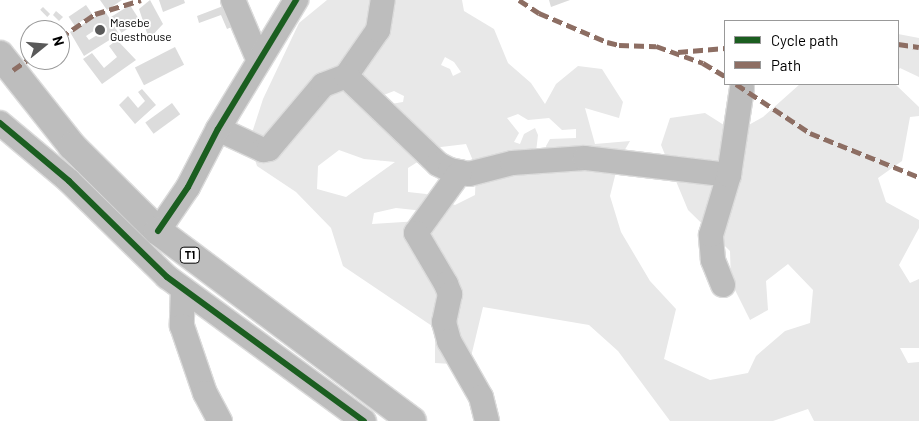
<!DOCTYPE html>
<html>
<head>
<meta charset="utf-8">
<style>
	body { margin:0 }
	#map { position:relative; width:919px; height:421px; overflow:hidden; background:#fff; font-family:Barlow,sans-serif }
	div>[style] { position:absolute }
	.green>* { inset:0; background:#e8e8e8 }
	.building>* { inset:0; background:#dcdcdc; transform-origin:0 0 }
	.roads { filter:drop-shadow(1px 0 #dbdbdb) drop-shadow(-1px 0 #dbdbdb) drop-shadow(0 1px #dbdbdb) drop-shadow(0 -1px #dbdbdb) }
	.minor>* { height:24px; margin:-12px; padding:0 12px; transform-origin:12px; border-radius:12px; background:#bdbdbd }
	.highway>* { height:28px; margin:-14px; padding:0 14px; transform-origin:14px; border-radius:14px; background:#bdbdbd }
	.quiet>* { height:5px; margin-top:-2.5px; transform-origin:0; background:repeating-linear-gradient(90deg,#8d6e63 0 10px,transparent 0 15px) }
	.cycleway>* { height:6px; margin:-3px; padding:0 3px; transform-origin:3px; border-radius:3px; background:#1b5e20 }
	.dots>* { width:14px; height:14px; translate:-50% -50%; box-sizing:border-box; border:2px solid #fff; border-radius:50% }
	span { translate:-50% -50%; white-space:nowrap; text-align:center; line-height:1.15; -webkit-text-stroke:4px #fff; paint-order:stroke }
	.shield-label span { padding:1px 4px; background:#fff; border:1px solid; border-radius:4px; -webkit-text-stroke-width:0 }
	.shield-label { font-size:11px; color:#000; font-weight:700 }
	.poi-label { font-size:12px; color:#000 }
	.left { translate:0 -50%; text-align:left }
	.legend { position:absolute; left:724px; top:20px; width:175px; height:65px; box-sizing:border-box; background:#fff; border:1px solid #999; margin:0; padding:6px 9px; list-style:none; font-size:15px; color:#000 }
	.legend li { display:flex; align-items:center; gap:10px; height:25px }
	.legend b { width:25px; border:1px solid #999 }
	.north { position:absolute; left:20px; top:20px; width:50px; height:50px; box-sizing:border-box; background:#fff; border:1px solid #999; border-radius:50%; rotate:73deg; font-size:14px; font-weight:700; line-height:20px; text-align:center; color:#000 }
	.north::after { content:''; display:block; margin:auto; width:18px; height:22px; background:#595959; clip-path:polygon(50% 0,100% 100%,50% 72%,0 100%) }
</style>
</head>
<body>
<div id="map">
	<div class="green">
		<i style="clip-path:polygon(evenodd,327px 0,462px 0,464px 11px,494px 29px,508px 63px,531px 83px,545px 104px,556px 84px,578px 66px,602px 69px,623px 102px,619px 118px,585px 108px,595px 144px,630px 141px,619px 160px,610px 196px,621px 232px,650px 281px,676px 309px,664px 359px,710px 380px,748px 373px,756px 356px,785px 331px,810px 323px,813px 290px,788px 264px,766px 281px,768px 310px,750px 320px,731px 282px,730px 251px,688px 210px,661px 145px,670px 118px,705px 113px,727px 127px,745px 127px,763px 117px,800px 84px,895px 84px,919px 107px,919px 116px,910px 117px,902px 161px,878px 178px,886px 202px,919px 220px,919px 228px,899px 265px,910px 283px,919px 279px,919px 348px,900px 348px,908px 363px,919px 362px,919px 421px,814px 421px,808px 409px,773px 421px,670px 421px,618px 351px,589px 325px,483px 307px,469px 365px,435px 363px,435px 328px,343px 266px,331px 228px,296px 192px,257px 166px,249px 142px,263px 99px,299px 23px,327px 0,445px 57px,454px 62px,461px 72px,453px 76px,450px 69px,441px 65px,445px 57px,327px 0,394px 91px,404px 96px,403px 102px,391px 104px,381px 96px,394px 91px,327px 0,518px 114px,528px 120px,549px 118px,562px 130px,576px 129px,576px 138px,550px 139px,546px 146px,548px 157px,536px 152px,538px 135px,535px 128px,524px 134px,520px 144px,514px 142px,519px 133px,507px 118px,518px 114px,327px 0,466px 144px,476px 168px,475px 195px,455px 205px,426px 194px,408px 192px,408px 168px,441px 147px,466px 144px,327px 0,339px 150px,364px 159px,395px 162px,346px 197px,317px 189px,318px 166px,339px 150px,327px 0,396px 208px,415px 210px,425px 216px,419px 221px,372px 224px,374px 213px,396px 208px)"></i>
		<i style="clip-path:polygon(898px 34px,919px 38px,919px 77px,900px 68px,898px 71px)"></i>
	</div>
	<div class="building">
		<i style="clip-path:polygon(100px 0,122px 0,107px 10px)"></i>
		<i style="clip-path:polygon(150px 0,163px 24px,149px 39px,139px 9px)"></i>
		<i style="clip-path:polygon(159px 0,184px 0,185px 3px,163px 12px)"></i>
		<i style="clip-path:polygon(549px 0,570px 0,551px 7px)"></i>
		<i style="clip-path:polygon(231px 3px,239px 24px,227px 29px,221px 15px,199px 23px,197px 16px)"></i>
		<i style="left:86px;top:5px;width:11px;height:21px;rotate:56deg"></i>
		<i style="left:130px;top:5px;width:19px;height:22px;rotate:58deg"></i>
		<i style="left:43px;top:7px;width:10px;height:4px;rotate:45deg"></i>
		<i style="clip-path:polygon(56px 11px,63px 17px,59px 21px,53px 15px)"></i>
		<i style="clip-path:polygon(evenodd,105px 11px,119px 34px,84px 56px,70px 32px,105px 11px,104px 24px,107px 29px,89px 40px,86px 36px,104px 24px)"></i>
		<i style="clip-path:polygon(117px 40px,136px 60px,102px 84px,83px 59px,92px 53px,104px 68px,117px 57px,109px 46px)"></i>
		<i style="left:175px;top:47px;width:20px;height:45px;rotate:63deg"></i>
		<i style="clip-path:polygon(142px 89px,156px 105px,135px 124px,119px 105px,128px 96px,138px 108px,145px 101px,138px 92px)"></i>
		<i style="left:172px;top:103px;width:14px;height:33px;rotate:54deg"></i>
	</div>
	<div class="roads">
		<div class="minor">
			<i style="left:233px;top:0;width:64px;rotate:67deg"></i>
			<i style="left:346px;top:76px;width:56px;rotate:-55.2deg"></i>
			<i style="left:378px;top:30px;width:30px;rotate:-81deg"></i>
			<i style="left:0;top:123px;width:90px;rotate:40deg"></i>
			<i style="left:69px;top:181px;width:137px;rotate:44.4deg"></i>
			<i style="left:167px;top:277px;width:244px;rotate:36.2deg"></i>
			<i style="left:218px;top:129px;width:50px;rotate:25deg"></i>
			<i style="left:263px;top:150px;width:6px;rotate:-9deg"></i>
			<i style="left:269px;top:149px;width:84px;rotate:-49.8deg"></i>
			<i style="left:323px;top:85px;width:25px;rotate:-21deg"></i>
			<i style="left:346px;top:76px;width:127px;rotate:43.7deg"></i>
			<i style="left:438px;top:164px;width:13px;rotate:27deg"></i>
			<i style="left:450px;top:170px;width:19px;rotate:12deg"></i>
			<i style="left:469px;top:174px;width:44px;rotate:-14.3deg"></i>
			<i style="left:512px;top:163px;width:73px;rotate:-3.9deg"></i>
			<i style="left:585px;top:158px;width:145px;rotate:6.7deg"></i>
			<i style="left:460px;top:172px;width:75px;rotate:125.8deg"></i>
			<i style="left:416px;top:233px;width:59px;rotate:59.5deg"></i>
			<i style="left:446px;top:284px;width:11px;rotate:68deg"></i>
			<i style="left:450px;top:294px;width:29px;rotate:102deg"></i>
			<i style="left:444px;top:322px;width:20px;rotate:75deg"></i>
			<i style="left:449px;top:341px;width:64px;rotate:60.3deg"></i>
			<i style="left:481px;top:397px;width:25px;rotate:76deg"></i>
			<i style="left:158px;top:231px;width:53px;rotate:-55.7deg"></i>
			<i style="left:188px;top:187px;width:65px;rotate:-62.7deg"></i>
			<i style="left:218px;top:129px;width:151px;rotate:-58.8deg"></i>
			<i style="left:723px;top:285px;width:27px;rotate:-112deg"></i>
			<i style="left:713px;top:260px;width:25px;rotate:-95deg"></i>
			<i style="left:711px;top:235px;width:63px;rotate:-73.3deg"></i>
			<i style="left:729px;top:175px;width:88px;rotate:-81.5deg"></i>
			<i style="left:183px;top:289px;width:37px;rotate:92deg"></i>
			<i style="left:182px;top:326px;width:71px;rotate:71.1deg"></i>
			<i style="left:205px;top:393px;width:32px;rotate:62deg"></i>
		</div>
		<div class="highway">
			<i style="left:0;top:55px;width:116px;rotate:51.6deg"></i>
			<i style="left:72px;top:146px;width:121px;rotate:44.7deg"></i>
			<i style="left:158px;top:231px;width:317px;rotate:36.8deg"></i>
		</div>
	</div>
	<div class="quiet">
		<i style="left:519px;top:0;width:24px;rotate:33deg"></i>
		<i style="left:539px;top:13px;width:74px;rotate:23.1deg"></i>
		<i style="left:607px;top:42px;width:12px;rotate:14deg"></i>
		<i style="left:619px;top:45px;width:37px;rotate:2deg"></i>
		<i style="left:656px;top:46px;width:50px;rotate:19.9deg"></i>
		<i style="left:703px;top:63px;width:26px;rotate:31deg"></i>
		<i style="left:60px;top:38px;width:42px;rotate:-34.4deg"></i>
		<i style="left:95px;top:14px;width:48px;rotate:-16.9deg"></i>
		<i style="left:898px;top:44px;width:21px;rotate:8deg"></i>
		<i style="left:678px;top:52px;width:47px;rotate:-4.9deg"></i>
		<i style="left:13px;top:70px;width:21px;rotate:-35deg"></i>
		<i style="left:736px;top:84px;width:89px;rotate:33.5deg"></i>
		<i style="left:810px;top:133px;width:118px;rotate:22deg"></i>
	</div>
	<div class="cycleway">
		<i style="left:0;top:123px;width:90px;rotate:40deg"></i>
		<i style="left:69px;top:181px;width:137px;rotate:44.4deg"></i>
		<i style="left:167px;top:277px;width:244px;rotate:36.2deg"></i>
		<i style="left:158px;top:231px;width:53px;rotate:-55.7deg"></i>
		<i style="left:188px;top:187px;width:65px;rotate:-62.7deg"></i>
		<i style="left:218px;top:129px;width:151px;rotate:-58.8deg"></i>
	</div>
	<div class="dots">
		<i style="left:100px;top:30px;background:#595959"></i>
	</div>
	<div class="shield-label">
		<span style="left:190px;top:255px">T1</span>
	</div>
	<div class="poi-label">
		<span class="left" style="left:110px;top:30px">Masebe<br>Guesthouse</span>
	</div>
	<ul class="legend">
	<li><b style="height:6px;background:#1b5e20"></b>Cycle path</li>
	<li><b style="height:6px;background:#8d6e63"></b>Path</li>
	</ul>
	<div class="north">N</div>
</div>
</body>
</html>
